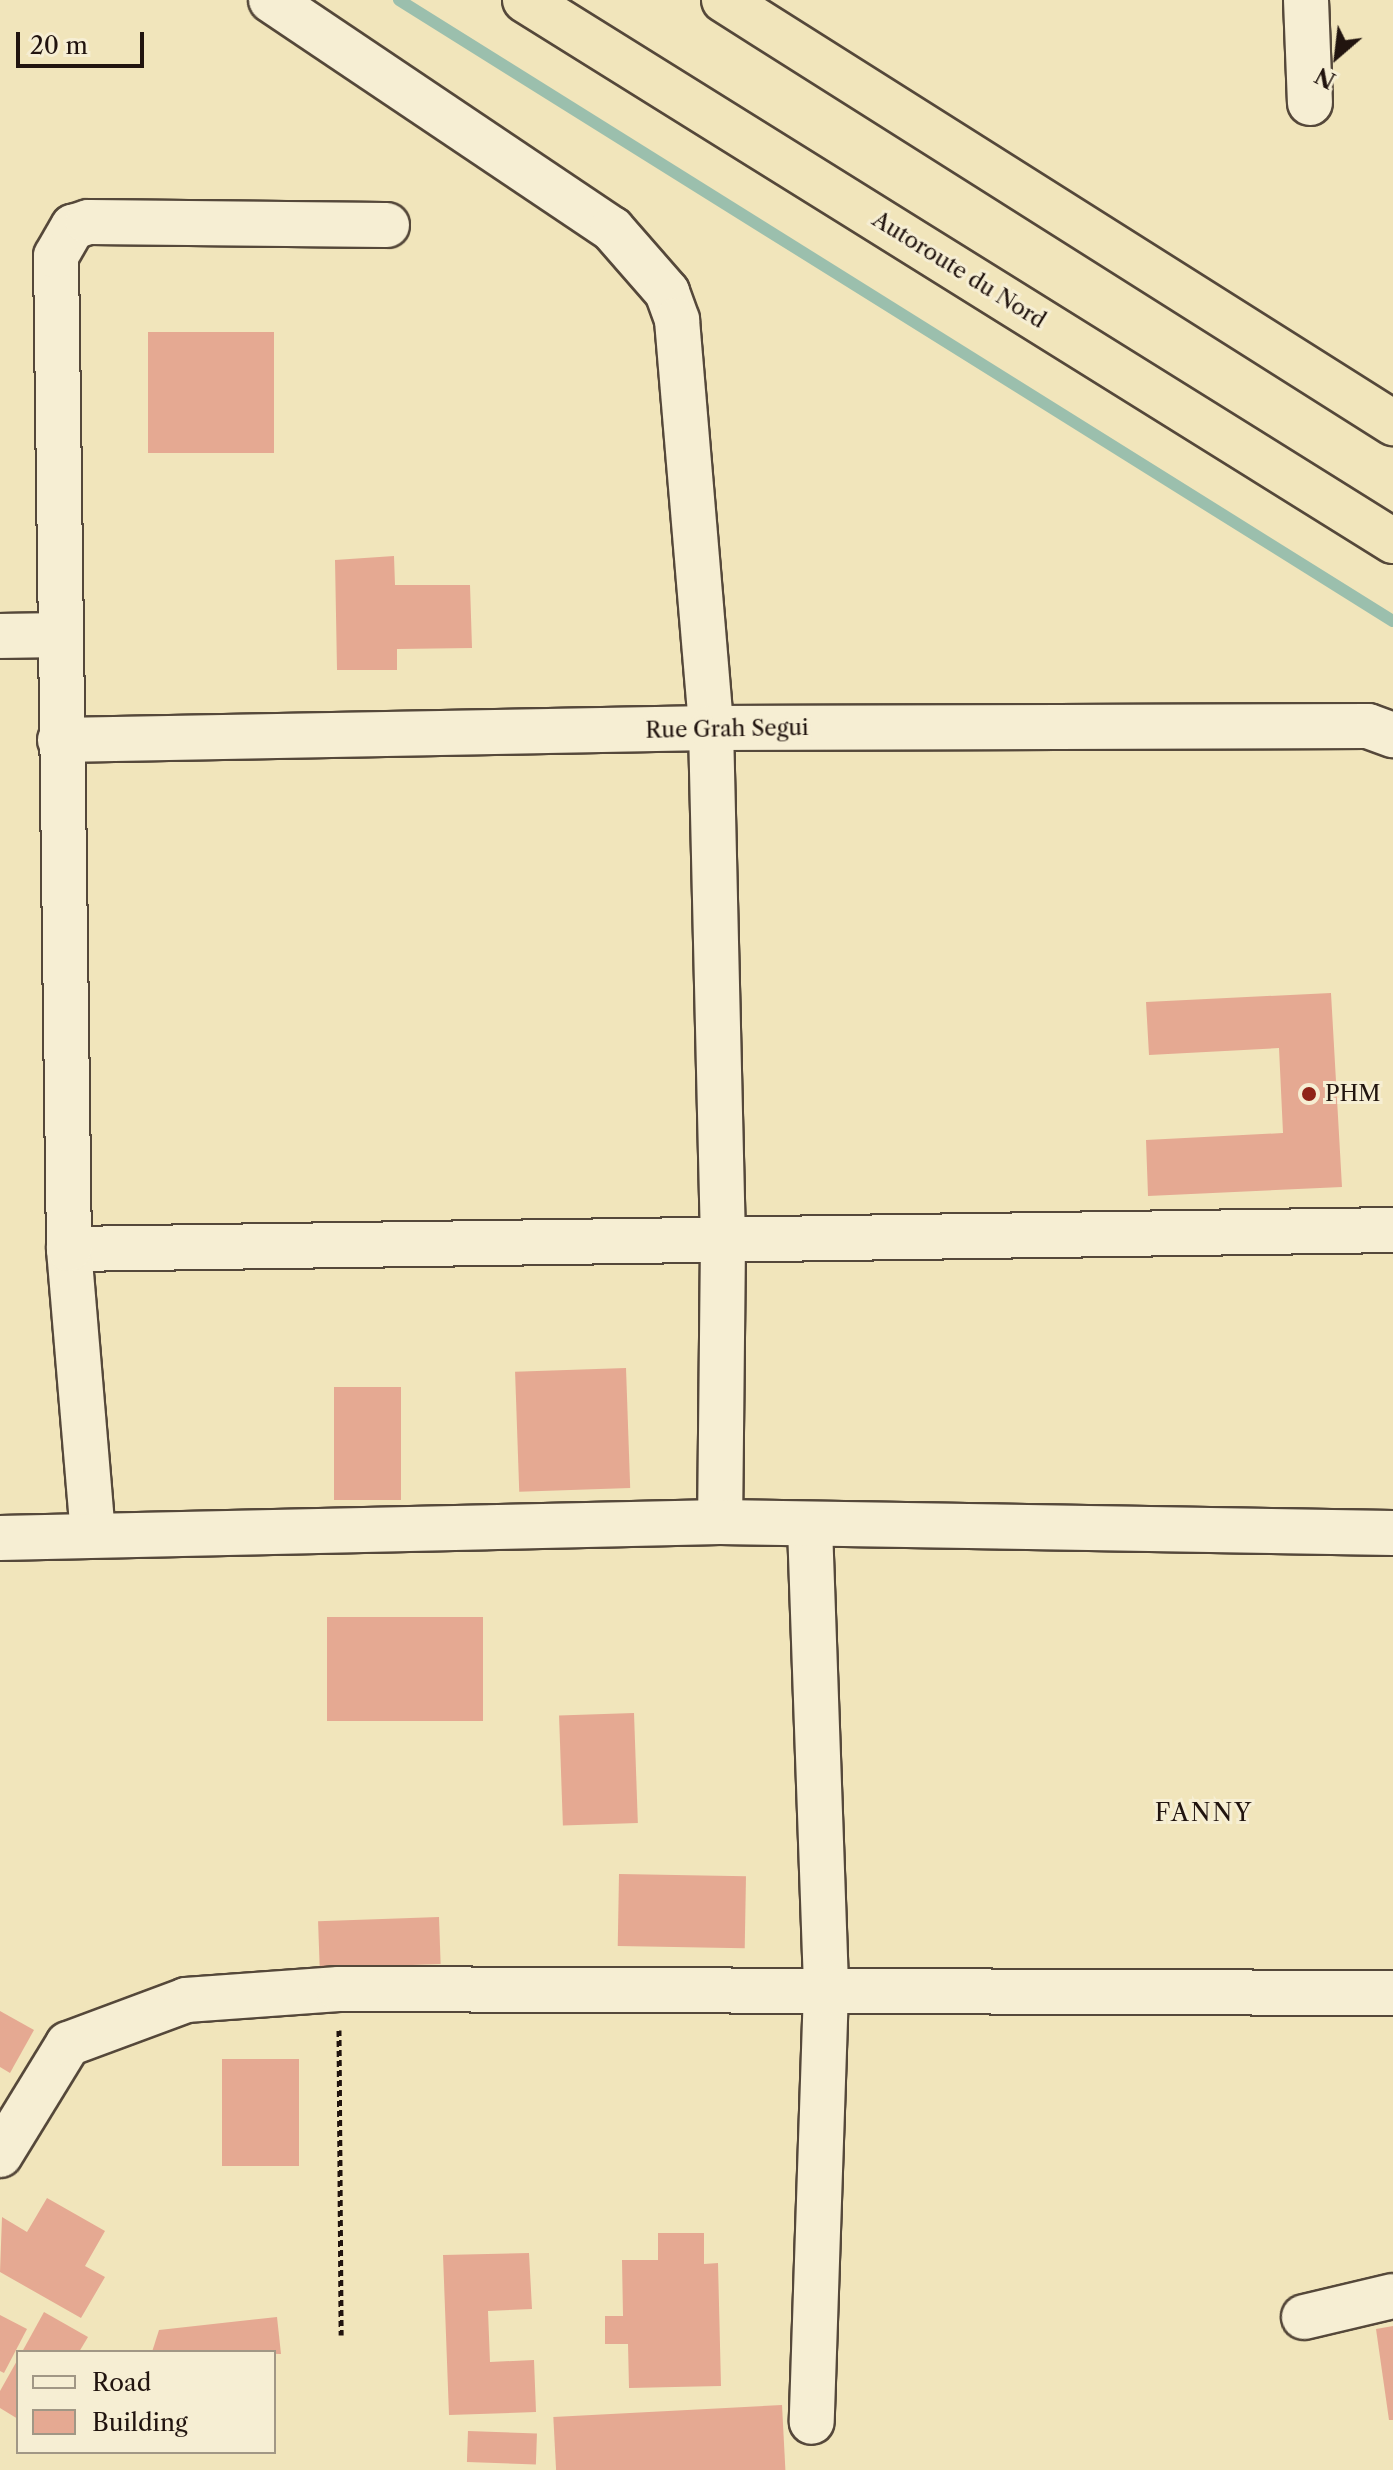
<!DOCTYPE html>
<html>
<head>
<meta charset="utf-8">
<style>
	body { margin:0 }
	#map { position:relative; width:1393px; height:2470px; overflow:hidden; background:#f1e5bb; font-family:"Libre Caslon Text",serif }
	div>[style] { position:absolute }
	.stream>* { height:12px; margin:-6px; padding:0 6px; transform-origin:6px; border-radius:6px; background:#9bbfad }
	.building>* { inset:0; background:#e5a992; transform-origin:0 0 }
	.path>* { height:5px; margin-top:-2.5px; transform-origin:0; background:repeating-linear-gradient(90deg,#21140f 0 6px,transparent 0 10px) }
	.roads { filter:drop-shadow(2px 0 #55483a) drop-shadow(-2px 0 #55483a) drop-shadow(0 2px #55483a) drop-shadow(0 -2px #55483a) }
	.minor>* { height:44px; margin:-22px; padding:0 22px; transform-origin:22px; border-radius:22px; background:#f6eed3 }
	.highway>* { height:44px; margin:-22px; padding:0 22px; transform-origin:22px; border-radius:22px; background:#f1e5bb }
	.dots>* { width:22px; height:22px; translate:-50% -50%; box-sizing:border-box; border:4px solid #f6eed3; border-radius:50% }
	span { translate:-50% -50%; white-space:nowrap; text-align:center; line-height:1.15; -webkit-text-stroke:6px #f6eed3; paint-order:stroke }
	.street-label { font-size:22px; color:#21140f }
	.poi-label { font-size:22px; color:#21140f }
	.left { translate:0 -50%; text-align:left }
	.neighbourhood-label { font-size:24px; color:#21140f; letter-spacing:2px }
	.legend { position:absolute; left:16px; top:2350px; width:260px; height:104px; box-sizing:border-box; background:#f6eed3; border:2px solid #a19785; margin:0; padding:10px 14px; list-style:none; font-size:24px; color:#21140f }
	.legend li { display:flex; align-items:center; gap:16px; height:40px }
	.legend b { width:40px; border:2px solid #a19785 }
	.north { position:absolute; left:1297px; top:16px; width:80px; height:80px; -webkit-text-stroke:6px #f6eed3; paint-order:stroke; rotate:208deg; font-size:22px; font-weight:700; line-height:32px; text-align:center; color:#21140f }
	.north::after { content:''; display:block; margin:auto; width:28px; height:36px; background:#21140f; clip-path:polygon(50% 0,100% 100%,50% 72%,0 100%) }
	.scale { position:absolute; left:16px; top:32px; width:128px; height:36px; box-sizing:border-box; border:4px solid #21140f; border-top:0; padding-left:10px; font-size:24px; line-height:28px; white-space:nowrap; color:#21140f; -webkit-text-stroke:6px #f6eed3; paint-order:stroke }
</style>
</head>
<body>
<div id="map">
	<div class="stream">
		<i style="left:399px;top:0;width:1172px;rotate:32deg"></i>
	</div>
	<div class="building">
		<i style="left:274px;top:332px;width:121px;height:126px;rotate:90deg"></i>
		<i style="clip-path:polygon(394px 556px,395px 585px,470px 585px,472px 648px,397px 649px,397px 670px,337px 670px,335px 560px)"></i>
		<i style="clip-path:polygon(1331px 993px,1342px 1187px,1148px 1196px,1146px 1140px,1283px 1133px,1279px 1048px,1149px 1055px,1146px 1002px)"></i>
		<i style="left:626px;top:1368px;width:120px;height:111px;rotate:88deg"></i>
		<i style="left:334px;top:1387px;width:67px;height:113px"></i>
		<i style="left:327px;top:1617px;width:156px;height:104px"></i>
		<i style="left:634px;top:1713px;width:110px;height:75px;rotate:88deg"></i>
		<i style="left:619px;top:1874px;width:127px;height:72px;rotate:1deg"></i>
		<i style="left:439px;top:1917px;width:47px;height:121px;rotate:88deg"></i>
		<i style="clip-path:polygon(0 2011px,34px 2030px,10px 2073px,0 2067px)"></i>
		<i style="left:222px;top:2059px;width:77px;height:107px"></i>
		<i style="clip-path:polygon(47px 2198px,105px 2231px,85px 2266px,105px 2277px,81px 2318px,0 2272px,2px 2217px,27px 2232px)"></i>
		<i style="clip-path:polygon(658px 2233px,704px 2233px,704px 2264px,718px 2263px,721px 2386px,629px 2388px,628px 2344px,605px 2344px,605px 2316px,623px 2316px,622px 2260px,658px 2260px)"></i>
		<i style="clip-path:polygon(529px 2253px,532px 2309px,488px 2311px,490px 2362px,534px 2360px,536px 2412px,449px 2415px,443px 2255px)"></i>
		<i style="clip-path:polygon(44px 2312px,88px 2337px,79px 2352px,22px 2352px)"></i>
		<i style="clip-path:polygon(0 2315px,27px 2329px,4px 2373px,0 2371px)"></i>
		<i style="clip-path:polygon(277px 2317px,281px 2354px,152px 2352px,159px 2330px)"></i>
		<i style="clip-path:polygon(1393px 2326px,1393px 2420px,1389px 2420px,1376px 2329px)"></i>
		<i style="clip-path:polygon(18px 2359px,18px 2419px,0 2408px,0 2391px)"></i>
		<i style="left:782px;top:2405px;width:65px;height:229px;rotate:87deg"></i>
		<i style="left:468px;top:2431px;width:69px;height:31px;rotate:2deg"></i>
	</div>
	<div class="path">
		<i style="left:339px;top:2030px;width:305px;rotate:89.6deg"></i>
	</div>
	<div class="roads">
		<div class="minor">
			<i style="left:271px;top:0;width:411px;rotate:33.9deg"></i>
			<i style="left:612px;top:229px;width:84px;rotate:48.9deg"></i>
			<i style="left:667px;top:292px;width:30px;rotate:70deg"></i>
			<i style="left:677px;top:320px;width:409px;rotate:85.2deg"></i>
			<i style="left:711px;top:728px;width:514px;rotate:88.66deg"></i>
			<i style="left:723px;top:1242px;width:280px;rotate:90.6deg"></i>
			<i style="left:1306px;top:0;width:103px;rotate:87.8deg"></i>
			<i style="left:0;top:636px;width:56px;rotate:-1deg"></i>
			<i style="left:60px;top:740px;width:651px;rotate:-1.06deg"></i>
			<i style="left:711px;top:728px;width:657px;rotate:-0.17deg"></i>
			<i style="left:1368px;top:726px;width:27px;rotate:20deg"></i>
			<i style="left:69px;top:1249px;width:1324px;rotate:-0.82deg"></i>
			<i style="left:810px;top:1527px;width:463px;rotate:88deg"></i>
			<i style="left:826px;top:1990px;width:432px;rotate:91.9deg"></i>
			<i style="left:93px;top:1535px;width:287px;rotate:-94.8deg"></i>
			<i style="left:69px;top:1249px;width:993px;rotate:-90.75deg"></i>
			<i style="left:56px;top:256px;width:34px;rotate:-60deg"></i>
			<i style="left:73px;top:227px;width:16px;rotate:-18deg"></i>
			<i style="left:88px;top:222px;width:299px;rotate:0.6deg"></i>
			<i style="left:0;top:1538px;width:720px;rotate:-1.27deg"></i>
			<i style="left:720px;top:1522px;width:673px;rotate:0.94deg"></i>
			<i style="left:0;top:2155px;width:130px;rotate:-58.5deg"></i>
			<i style="left:68px;top:2044px;width:126px;rotate:-20.4deg"></i>
			<i style="left:186px;top:2000px;width:153px;rotate:-4.1deg"></i>
			<i style="left:339px;top:1989px;width:1054px;rotate:0.22deg"></i>
			<i style="left:1304px;top:2317px;width:91px;rotate:-13.3deg"></i>
		</div>
		<div class="highway">
			<i style="left:525px;top:0;width:1023px;rotate:31.93deg"></i>
			<i style="left:724px;top:0;width:792px;rotate:32.3deg"></i>
		</div>
	</div>
	<div class="dots">
		<i style="left:1309px;top:1094px;background:#8f2418"></i>
	</div>
	<div class="street-label">
		<span style="left:959px;top:270px;rotate:32deg">Autoroute du Nord</span>
		<span style="left:727px;top:729px;rotate:-1deg">Rue Grah Segui</span>
	</div>
	<div class="poi-label">
		<span class="left" style="left:1325px;top:1094px">PHM</span>
	</div>
	<div class="neighbourhood-label">
		<span style="left:1204px;top:1813px">FANNY</span>
	</div>
	<ul class="legend">
	<li><b style="height:10px;background:#f6eed3"></b>Road</li>
	<li><b style="height:22px;background:#e5a992"></b>Building</li>
	</ul>
	<div class="north">N</div>
	<div class="scale">20 m</div>
</div>
</body>
</html>
